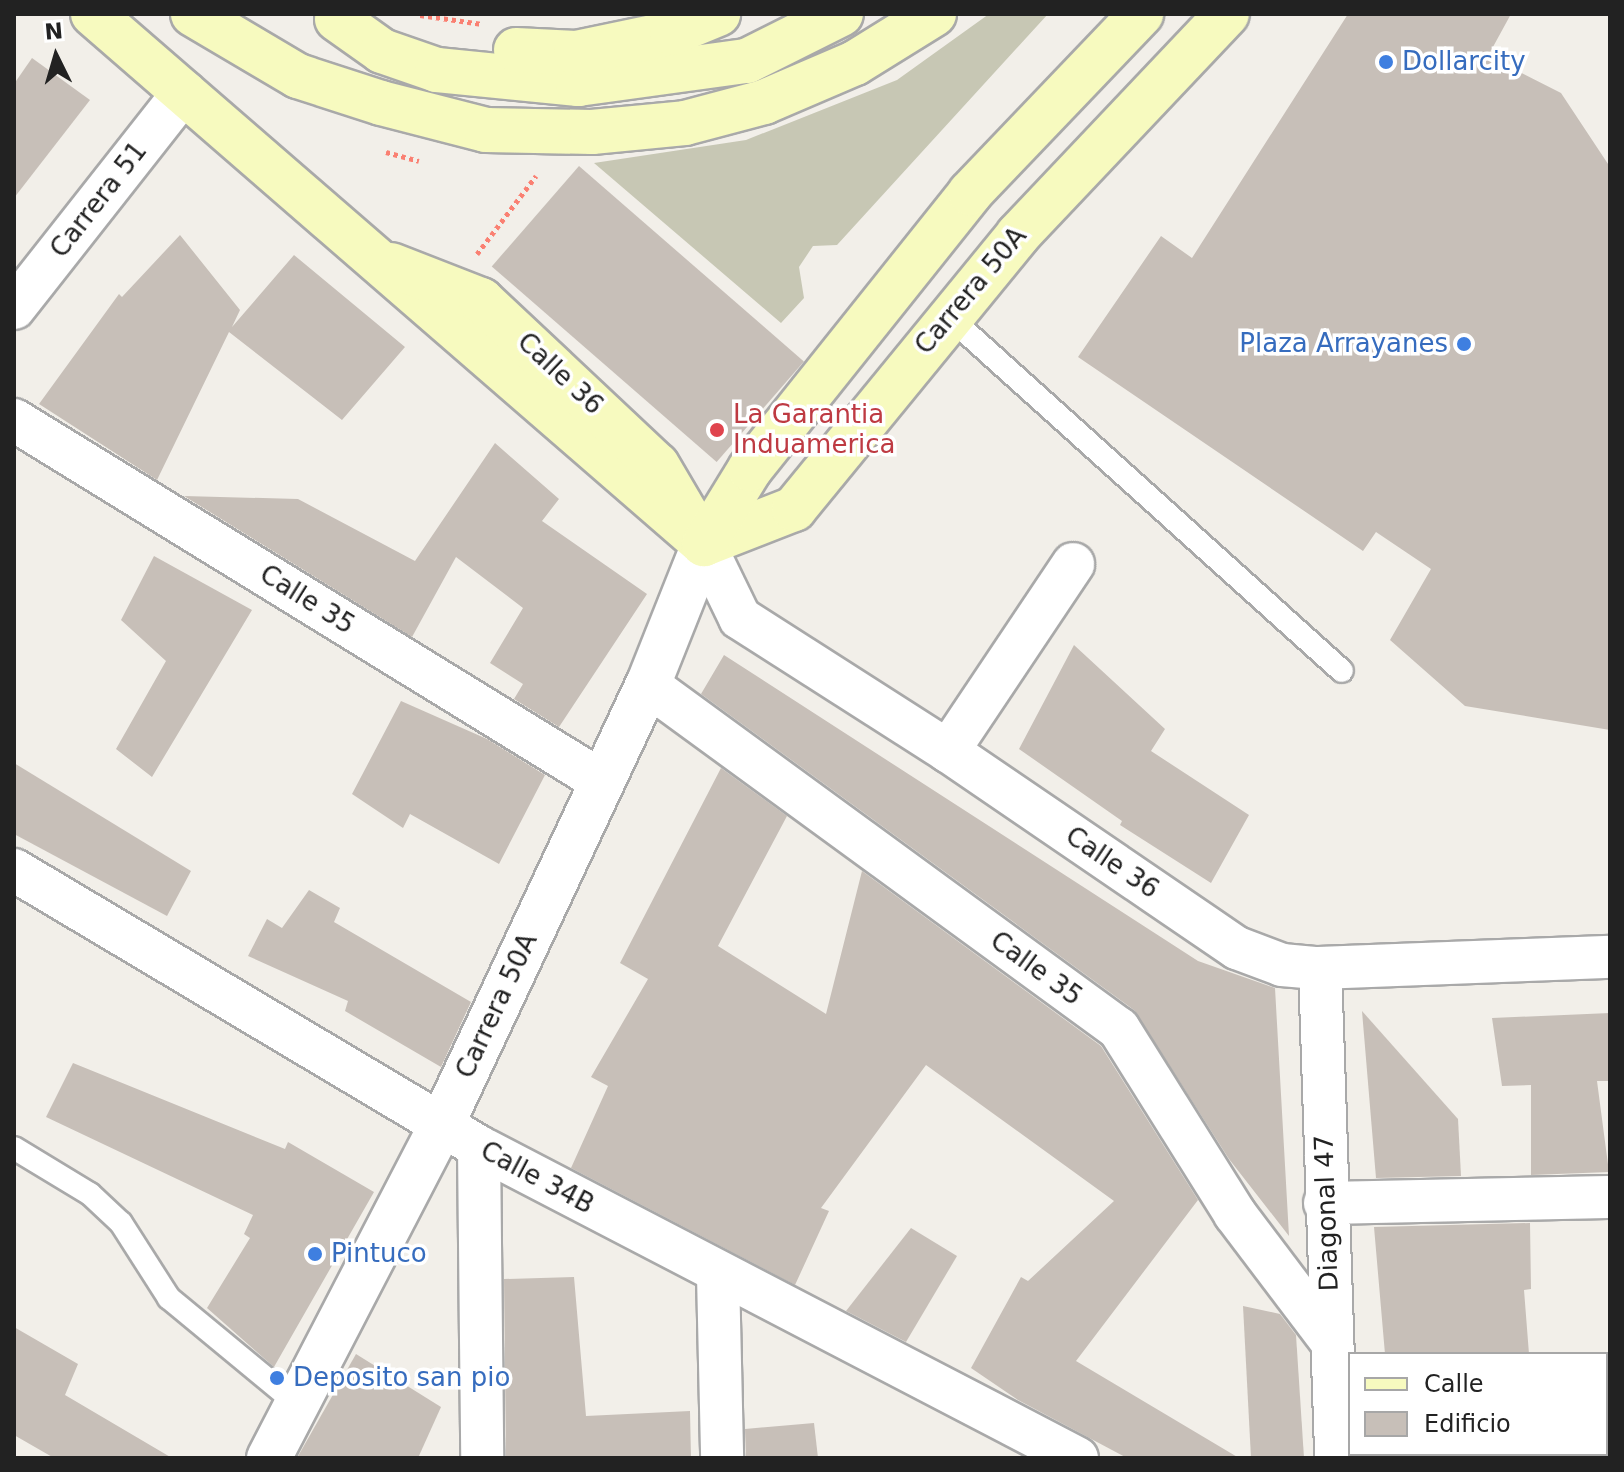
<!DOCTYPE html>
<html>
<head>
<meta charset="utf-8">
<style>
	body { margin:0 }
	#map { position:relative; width:1624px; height:1472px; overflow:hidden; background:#f2efe9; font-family:"DejaVu Sans",sans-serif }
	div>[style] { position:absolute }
	.construction>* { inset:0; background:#c7c7b4 }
	.building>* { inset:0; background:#c7bfb8; transform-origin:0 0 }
	.path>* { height:5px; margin-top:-2.5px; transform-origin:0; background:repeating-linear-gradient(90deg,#fa8072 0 4px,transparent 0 8px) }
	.roads { filter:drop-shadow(2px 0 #a9a9a9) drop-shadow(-2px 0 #a9a9a9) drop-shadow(0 2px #a9a9a9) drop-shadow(0 -2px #a9a9a9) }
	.service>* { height:22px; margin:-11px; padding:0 11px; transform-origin:11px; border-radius:11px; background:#fff }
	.minor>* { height:42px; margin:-21px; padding:0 21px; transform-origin:21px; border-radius:21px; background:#fff }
	.tertiary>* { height:44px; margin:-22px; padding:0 22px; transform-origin:22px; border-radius:22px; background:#fff }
	.secondary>* { height:44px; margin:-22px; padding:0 22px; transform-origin:22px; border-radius:22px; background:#f7fabf }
	.dots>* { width:22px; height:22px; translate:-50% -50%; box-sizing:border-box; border:4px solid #fff; border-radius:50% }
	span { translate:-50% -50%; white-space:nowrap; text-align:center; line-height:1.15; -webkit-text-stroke:7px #fff; paint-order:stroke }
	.shop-label { font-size:26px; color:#366cbe }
	.left { translate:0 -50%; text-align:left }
	.right { translate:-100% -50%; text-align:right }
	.street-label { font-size:26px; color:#222 }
	.health-label { font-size:26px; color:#be3a42 }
	.frame { position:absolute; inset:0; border:16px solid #222; pointer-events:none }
	.legend { position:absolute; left:1348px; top:1352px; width:260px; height:104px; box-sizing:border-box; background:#fff; border:2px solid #a7a7a7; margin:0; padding:10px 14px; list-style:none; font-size:24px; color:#222 }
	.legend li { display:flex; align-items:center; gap:16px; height:40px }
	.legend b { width:40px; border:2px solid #a7a7a7 }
	.north { position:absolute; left:16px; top:16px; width:80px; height:80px; -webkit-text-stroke:6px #fff; paint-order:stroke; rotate:355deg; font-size:22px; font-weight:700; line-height:32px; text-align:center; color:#222 }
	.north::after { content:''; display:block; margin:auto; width:28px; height:36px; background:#222; clip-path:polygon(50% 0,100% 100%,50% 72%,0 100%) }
</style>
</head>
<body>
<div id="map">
	<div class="construction">
		<i style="clip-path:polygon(989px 14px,1048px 14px,837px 245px,813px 246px,799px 267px,804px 298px,781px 323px,594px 163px,746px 140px,897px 80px)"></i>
	</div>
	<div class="building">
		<i style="clip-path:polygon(1348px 14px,1511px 14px,1488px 56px,1561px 93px,1610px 167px,1610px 730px,1465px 706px,1390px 640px,1431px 569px,1376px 532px,1363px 551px,1078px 357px,1161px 236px,1192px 258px)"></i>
		<i style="clip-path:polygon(32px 58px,90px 100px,14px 198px,14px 84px)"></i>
		<i style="left:579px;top:166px;width:298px;height:133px;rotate:41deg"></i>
		<i style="clip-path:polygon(180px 235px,240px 310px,232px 327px,294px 255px,405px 347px,342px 420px,229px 332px,157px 480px,39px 404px,119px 294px,122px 297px)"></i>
		<i style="clip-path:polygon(495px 443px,559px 499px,542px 521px,647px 594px,559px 727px,514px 699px,523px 684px,490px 663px,523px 608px,456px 557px,412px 637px,184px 496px,298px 499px,415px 561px)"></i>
		<i style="clip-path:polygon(154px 556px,252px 610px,152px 777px,116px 749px,166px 661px,121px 620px)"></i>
		<i style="clip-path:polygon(1074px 645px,1165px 729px,1151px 751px,1249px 815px,1211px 883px,1120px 825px,1122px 821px,1019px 749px)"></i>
		<i style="clip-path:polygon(724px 655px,1198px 961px,1275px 988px,1289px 1236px,1229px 1159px,1134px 1010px,701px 694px)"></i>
		<i style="clip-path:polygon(401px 701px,487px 739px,545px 775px,499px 864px,410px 814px,403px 828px,352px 794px)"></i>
		<i style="clip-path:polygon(14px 763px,191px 871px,167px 916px,14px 834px)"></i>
		<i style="clip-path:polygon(721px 768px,787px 816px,718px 946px,826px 1014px,862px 871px,1101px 1046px,1198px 1200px,1076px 1361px,1239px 1458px,1127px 1458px,1018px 1400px,971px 1368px,1021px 1277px,1028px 1281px,1114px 1201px,926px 1065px,821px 1208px,829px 1211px,795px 1285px,571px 1168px,608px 1086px,591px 1077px,648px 979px,620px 963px)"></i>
		<i style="clip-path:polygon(309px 890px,340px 908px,334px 922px,471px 1002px,441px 1067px,345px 1011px,348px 1001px,248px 956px,267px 919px,282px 928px)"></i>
		<i style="clip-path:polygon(1362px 1011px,1458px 1119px,1461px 1176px,1376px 1178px)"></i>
		<i style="clip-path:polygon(1610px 1013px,1610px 1081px,1597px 1081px,1609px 1172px,1531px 1175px,1531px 1085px,1502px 1086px,1492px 1018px)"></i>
		<i style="clip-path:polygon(73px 1063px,285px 1149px,288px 1142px,374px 1192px,274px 1367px,207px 1308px,250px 1238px,244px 1234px,253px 1215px,46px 1117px)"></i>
		<i style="clip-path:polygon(1530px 1223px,1531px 1289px,1524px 1290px,1529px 1354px,1385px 1354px,1374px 1227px)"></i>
		<i style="clip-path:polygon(911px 1228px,957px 1256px,906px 1342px,846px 1311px)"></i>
		<i style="clip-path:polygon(574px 1277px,586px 1416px,690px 1411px,691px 1458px,506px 1458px,504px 1279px)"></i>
		<i style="clip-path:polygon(1243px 1306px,1280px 1314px,1296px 1335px,1304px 1458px,1251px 1458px)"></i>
		<i style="clip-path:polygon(14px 1327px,78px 1364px,65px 1395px,172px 1458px,54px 1458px,14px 1435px)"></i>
		<i style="clip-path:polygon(356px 1354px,441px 1407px,418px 1458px,297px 1458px)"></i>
		<i style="clip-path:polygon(814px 1423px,818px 1458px,746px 1458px,745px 1429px)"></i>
	</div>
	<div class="path">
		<i style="left:420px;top:15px;width:63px;rotate:8.3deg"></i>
		<i style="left:386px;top:152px;width:34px;rotate:15deg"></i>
		<i style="left:477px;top:254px;width:98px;rotate:-52.9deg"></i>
	</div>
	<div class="roads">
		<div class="service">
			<i style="left:948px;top:316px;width:530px;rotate:42.02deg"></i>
			<i style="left:14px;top:1148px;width:89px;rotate:31.2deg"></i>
			<i style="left:90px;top:1194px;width:42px;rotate:43.1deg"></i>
			<i style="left:121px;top:1223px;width:89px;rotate:57.4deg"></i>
			<i style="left:169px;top:1298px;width:166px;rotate:39.6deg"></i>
		</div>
		<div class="minor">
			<i style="left:14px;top:308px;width:275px;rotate:-51.8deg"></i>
			<i style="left:14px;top:420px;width:689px;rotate:31.59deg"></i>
			<i style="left:704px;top:544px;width:82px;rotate:64.1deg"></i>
			<i style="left:740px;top:618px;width:247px;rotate:32.6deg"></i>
			<i style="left:948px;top:751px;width:350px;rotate:34.3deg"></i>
			<i style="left:1237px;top:948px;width:48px;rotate:20.7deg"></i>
			<i style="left:1282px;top:965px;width:38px;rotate:5deg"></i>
			<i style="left:1320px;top:968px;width:290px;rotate:-2.2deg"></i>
			<i style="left:648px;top:685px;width:583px;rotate:36.14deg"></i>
			<i style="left:1119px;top:1029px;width:218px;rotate:57.9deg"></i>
			<i style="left:1235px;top:1214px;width:159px;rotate:52.9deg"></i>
			<i style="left:948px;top:751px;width:225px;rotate:-56.2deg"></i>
			<i style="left:14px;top:870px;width:541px;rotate:30.78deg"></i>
			<i style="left:479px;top:1147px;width:674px;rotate:27.48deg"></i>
			<i style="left:1320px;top:968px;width:490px;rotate:88.1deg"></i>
			<i style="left:479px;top:1147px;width:311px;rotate:89.4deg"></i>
			<i style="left:1325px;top:1203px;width:285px;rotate:-1.2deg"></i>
			<i style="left:718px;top:1275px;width:183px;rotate:88.7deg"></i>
			<i style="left:1606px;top:1452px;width:4px"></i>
			<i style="left:1502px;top:1458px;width:68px;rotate:-3.4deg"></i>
		</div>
		<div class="tertiary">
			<i style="left:269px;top:1458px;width:376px;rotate:-62.6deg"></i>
			<i style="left:442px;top:1124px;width:485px;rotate:-64.9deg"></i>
			<i style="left:648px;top:685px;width:152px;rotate:-68.3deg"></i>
		</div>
		<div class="secondary">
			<i style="left:93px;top:14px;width:809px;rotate:40.94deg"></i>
			<i style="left:193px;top:14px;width:122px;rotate:30.6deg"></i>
			<i style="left:298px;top:76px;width:87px;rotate:18deg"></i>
			<i style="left:381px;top:103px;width:108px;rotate:14.4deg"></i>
			<i style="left:486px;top:130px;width:106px;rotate:1.1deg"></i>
			<i style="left:592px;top:132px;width:93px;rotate:-5.5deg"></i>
			<i style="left:685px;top:123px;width:82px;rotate:-14.9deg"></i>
			<i style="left:764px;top:102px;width:99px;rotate:-23.2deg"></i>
			<i style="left:855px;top:63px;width:93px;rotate:-31.8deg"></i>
			<i style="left:337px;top:19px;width:55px;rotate:35.4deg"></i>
			<i style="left:382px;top:51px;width:58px;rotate:19.1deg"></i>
			<i style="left:437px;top:70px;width:142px;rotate:5.7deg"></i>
			<i style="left:578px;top:84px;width:171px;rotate:-7.8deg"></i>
			<i style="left:747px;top:61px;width:105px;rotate:-26.6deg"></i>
			<i style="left:516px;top:50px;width:60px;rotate:2.9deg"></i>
			<i style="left:576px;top:53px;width:98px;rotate:-11.8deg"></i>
			<i style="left:672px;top:33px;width:50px;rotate:-22.4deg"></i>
			<i style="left:391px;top:265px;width:97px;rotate:21.3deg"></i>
			<i style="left:481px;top:300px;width:241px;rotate:43.2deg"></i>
			<i style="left:657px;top:465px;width:65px;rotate:59.5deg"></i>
			<i style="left:704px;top:544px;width:97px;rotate:-21.3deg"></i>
			<i style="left:794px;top:509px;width:354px;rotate:-50.7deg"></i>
			<i style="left:1018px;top:235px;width:304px;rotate:-46.6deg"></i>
			<i style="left:704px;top:544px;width:88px;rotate:-58.5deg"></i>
			<i style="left:750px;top:469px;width:353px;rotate:-51.4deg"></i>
			<i style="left:970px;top:193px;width:248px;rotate:-46.3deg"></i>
		</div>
	</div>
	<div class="dots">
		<i style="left:1386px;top:62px;background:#3f7fe0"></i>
		<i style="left:1464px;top:344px;background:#3f7fe0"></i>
		<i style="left:717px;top:430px;background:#e0444e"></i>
		<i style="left:315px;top:1254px;background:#3f7fe0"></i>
		<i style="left:277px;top:1378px;background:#3f7fe0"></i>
	</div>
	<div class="shop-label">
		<span class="left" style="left:1402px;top:62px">Dollarcity</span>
		<span class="right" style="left:1448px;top:344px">Plaza Arrayanes</span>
		<span class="left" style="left:331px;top:1254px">Pintuco</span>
		<span class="left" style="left:293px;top:1378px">Deposito san pio</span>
	</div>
	<div class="street-label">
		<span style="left:99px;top:200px;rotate:-52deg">Carrera 51</span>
		<span style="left:971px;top:291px;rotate:-50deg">Carrera 50A</span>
		<span style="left:560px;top:374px;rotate:43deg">Calle 36</span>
		<span style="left:307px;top:600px;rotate:32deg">Calle 35</span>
		<span style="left:1112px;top:863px;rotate:34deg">Calle 36</span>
		<span style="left:1036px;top:969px;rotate:36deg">Calle 35</span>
		<span style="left:497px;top:1006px;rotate:-65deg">Carrera 50A</span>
		<span style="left:537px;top:1178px;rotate:28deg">Calle 34B</span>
		<span style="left:1327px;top:1213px;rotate:-92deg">Diagonal 47</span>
	</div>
	<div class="health-label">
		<span class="left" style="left:733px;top:430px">La Garantia<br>Induamerica</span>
	</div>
	<div class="frame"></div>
	<ul class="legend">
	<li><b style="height:10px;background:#f7fabf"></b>Calle</li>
	<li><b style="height:22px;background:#c7bfb8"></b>Edificio</li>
	</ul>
	<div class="north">N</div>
</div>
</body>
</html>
